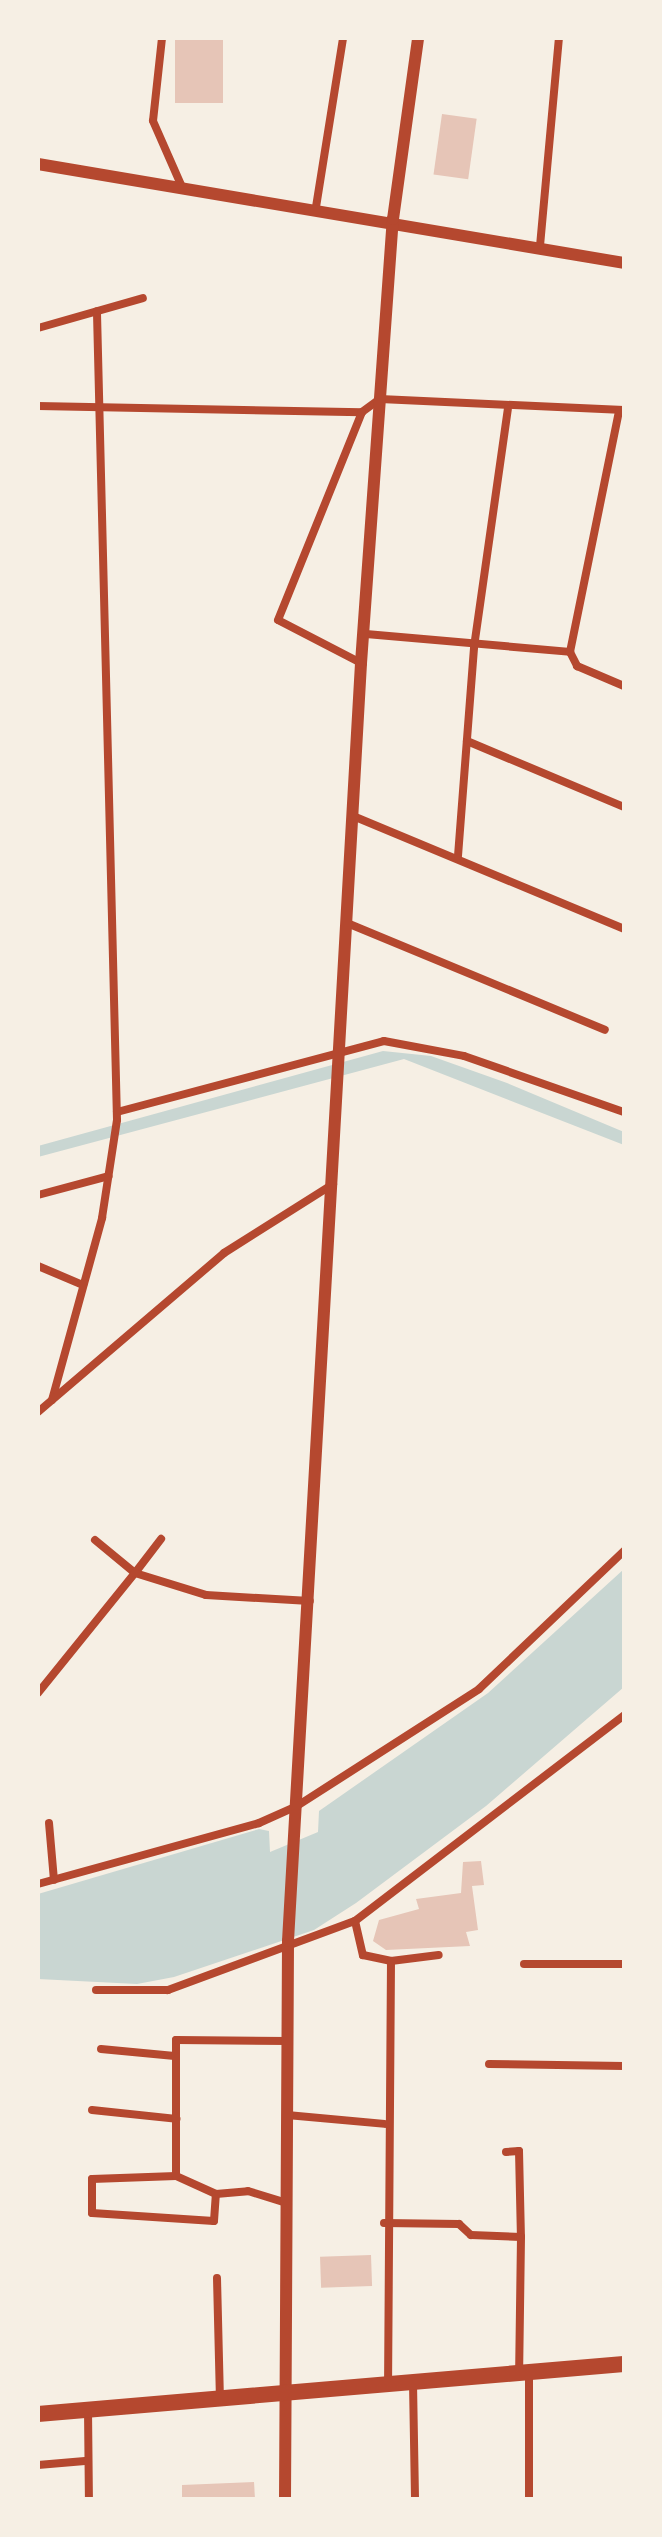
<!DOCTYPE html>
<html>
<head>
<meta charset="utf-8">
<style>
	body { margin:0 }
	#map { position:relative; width:662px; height:2537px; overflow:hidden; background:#f6efe4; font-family:Cabin,sans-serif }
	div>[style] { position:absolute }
	.water>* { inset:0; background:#c9d6d2 }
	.building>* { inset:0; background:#e6c5b7; transform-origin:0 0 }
	.minor>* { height:8px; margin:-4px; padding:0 4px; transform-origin:4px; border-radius:4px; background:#b5482f }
	.tertiary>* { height:12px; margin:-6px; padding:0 6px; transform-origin:6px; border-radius:6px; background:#b5482f }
	.primary>* { height:16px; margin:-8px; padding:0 8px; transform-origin:8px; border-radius:8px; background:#b5482f }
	span { translate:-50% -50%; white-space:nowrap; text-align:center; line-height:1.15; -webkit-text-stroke:6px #f6efe4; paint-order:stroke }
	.frame { position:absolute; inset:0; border:40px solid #f6efe4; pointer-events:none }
</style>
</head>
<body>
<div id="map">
	<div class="water">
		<i style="clip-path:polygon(383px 1051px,431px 1056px,507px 1083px,624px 1132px,624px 1145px,404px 1059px,38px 1157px,38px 1146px)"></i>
		<i style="clip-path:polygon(624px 1569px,624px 1687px,486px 1806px,356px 1903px,314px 1930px,174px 1977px,137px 1984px,38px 1979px,38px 1894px,259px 1829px,269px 1831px,270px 1852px,318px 1832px,319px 1811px,488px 1693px)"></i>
	</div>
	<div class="building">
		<i style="left:175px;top:38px;width:48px;height:65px"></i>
		<i style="left:442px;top:114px;width:35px;height:61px;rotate:8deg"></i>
		<i style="clip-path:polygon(481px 1861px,484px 1885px,472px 1886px,478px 1930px,466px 1932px,470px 1946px,386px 1950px,373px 1941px,379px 1920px,419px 1909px,416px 1899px,461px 1893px,463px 1862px)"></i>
		<i style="left:371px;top:2255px;width:31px;height:51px;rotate:88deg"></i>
		<i style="clip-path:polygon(254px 2482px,255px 2499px,182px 2499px,182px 2485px)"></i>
	</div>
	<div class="minor">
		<i style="left:162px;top:38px;width:83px;rotate:96.2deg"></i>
		<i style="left:153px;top:121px;width:72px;rotate:66.3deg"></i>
		<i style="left:316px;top:207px;width:171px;rotate:-80.9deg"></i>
		<i style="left:540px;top:246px;width:209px;rotate:-84.8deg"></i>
		<i style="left:38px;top:328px;width:109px;rotate:-15.9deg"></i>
		<i style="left:38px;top:406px;width:324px;rotate:1.1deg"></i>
		<i style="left:362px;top:412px;width:22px;rotate:-36deg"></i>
		<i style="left:380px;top:399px;width:244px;rotate:2.6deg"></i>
		<i style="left:366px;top:634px;width:205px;rotate:5deg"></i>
		<i style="left:570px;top:652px;width:16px;rotate:63deg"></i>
		<i style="left:577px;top:666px;width:51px;rotate:23.1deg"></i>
		<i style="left:570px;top:652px;width:246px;rotate:-78.5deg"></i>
		<i style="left:361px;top:663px;width:93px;rotate:-152.6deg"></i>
		<i style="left:278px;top:620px;width:224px;rotate:-68deg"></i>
		<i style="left:467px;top:741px;width:170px;rotate:22.8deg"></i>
		<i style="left:353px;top:816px;width:294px;rotate:22.6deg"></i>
		<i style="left:458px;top:856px;width:210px;rotate:-85.6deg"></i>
		<i style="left:474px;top:647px;width:240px;rotate:-81.9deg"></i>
		<i style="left:347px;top:923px;width:279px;rotate:22.5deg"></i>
		<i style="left:117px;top:1112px;width:276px;rotate:-14.9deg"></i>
		<i style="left:384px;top:1041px;width:81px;rotate:10.6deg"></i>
		<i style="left:464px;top:1056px;width:170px;rotate:19.3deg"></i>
		<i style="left:38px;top:1195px;width:73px;rotate:-15deg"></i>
		<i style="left:38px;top:1266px;width:49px;rotate:22.9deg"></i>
		<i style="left:52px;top:1400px;width:189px;rotate:-74.6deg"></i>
		<i style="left:102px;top:1218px;width:99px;rotate:-81.3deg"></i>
		<i style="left:117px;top:1120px;width:809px;rotate:-91.42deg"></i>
		<i style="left:38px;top:1412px;width:245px;rotate:-40.5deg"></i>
		<i style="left:224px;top:1253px;width:129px;rotate:-32.3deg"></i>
		<i style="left:95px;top:1540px;width:52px;rotate:39.5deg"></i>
		<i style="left:135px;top:1573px;width:43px;rotate:-52.6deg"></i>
		<i style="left:38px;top:1693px;width:154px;rotate:-51.1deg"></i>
		<i style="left:135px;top:1573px;width:74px;rotate:17.2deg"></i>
		<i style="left:206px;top:1595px;width:104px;rotate:3.3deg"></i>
		<i style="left:49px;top:1823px;width:57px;rotate:85deg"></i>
		<i style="left:38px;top:1884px;width:229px;rotate:-15.4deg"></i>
		<i style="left:259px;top:1823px;width:42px;rotate:-24.1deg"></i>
		<i style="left:297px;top:1806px;width:216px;rotate:-32.7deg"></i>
		<i style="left:479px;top:1689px;width:200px;rotate:-43.6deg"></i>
		<i style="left:355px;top:1921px;width:35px;rotate:77deg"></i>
		<i style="left:363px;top:1955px;width:29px;rotate:12deg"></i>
		<i style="left:391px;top:1961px;width:423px;rotate:90.4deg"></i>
		<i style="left:391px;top:1961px;width:48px;rotate:-7.1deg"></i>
		<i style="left:524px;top:1964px;width:100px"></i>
		<i style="left:96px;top:1990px;width:72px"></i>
		<i style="left:168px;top:1990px;width:199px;rotate:-20.3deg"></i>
		<i style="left:355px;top:1921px;width:339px;rotate:-37.4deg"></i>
		<i style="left:101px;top:2049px;width:74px;rotate:5.4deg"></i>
		<i style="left:489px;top:2064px;width:135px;rotate:0.8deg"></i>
		<i style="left:92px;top:2110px;width:85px;rotate:6deg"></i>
		<i style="left:287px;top:2115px;width:98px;rotate:5.2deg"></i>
		<i style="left:506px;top:2152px;width:13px;rotate:-4deg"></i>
		<i style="left:519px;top:2151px;width:86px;rotate:88.7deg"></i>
		<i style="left:176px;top:2176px;width:84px;rotate:178deg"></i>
		<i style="left:92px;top:2179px;width:34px;rotate:90deg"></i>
		<i style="left:92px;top:2213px;width:122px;rotate:3.8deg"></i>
		<i style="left:214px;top:2221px;width:27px;rotate:-86deg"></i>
		<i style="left:216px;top:2194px;width:32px;rotate:-5deg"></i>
		<i style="left:248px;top:2191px;width:41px;rotate:17.1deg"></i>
		<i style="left:216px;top:2194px;width:44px;rotate:-155.8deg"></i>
		<i style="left:176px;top:2176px;width:136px;rotate:-90deg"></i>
		<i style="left:176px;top:2040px;width:112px;rotate:0.5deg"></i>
		<i style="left:384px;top:2223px;width:75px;rotate:0.8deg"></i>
		<i style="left:459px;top:2224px;width:16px;rotate:43deg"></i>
		<i style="left:471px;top:2235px;width:50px;rotate:2.3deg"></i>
		<i style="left:521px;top:2237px;width:136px;rotate:90.8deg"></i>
		<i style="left:217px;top:2278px;width:121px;rotate:88.6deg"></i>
		<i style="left:413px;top:2383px;width:116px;rotate:89deg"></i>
		<i style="left:88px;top:2410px;width:89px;rotate:89.4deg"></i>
		<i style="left:38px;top:2465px;width:47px;rotate:-4.9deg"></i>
		<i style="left:529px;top:2499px;width:127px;rotate:-90deg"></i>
	</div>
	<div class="tertiary">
		<i style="left:38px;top:164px;width:594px;rotate:9.59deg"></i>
		<i style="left:285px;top:2499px;width:558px;rotate:-89.69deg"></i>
		<i style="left:288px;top:1941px;width:1280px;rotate:-86.73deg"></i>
		<i style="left:361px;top:663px;width:445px;rotate:-85.9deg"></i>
		<i style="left:393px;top:219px;width:183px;rotate:-82.1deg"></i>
	</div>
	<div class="primary">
		<i style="left:38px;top:2414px;width:588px;rotate:-4.88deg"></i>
	</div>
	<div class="frame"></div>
</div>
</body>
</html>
